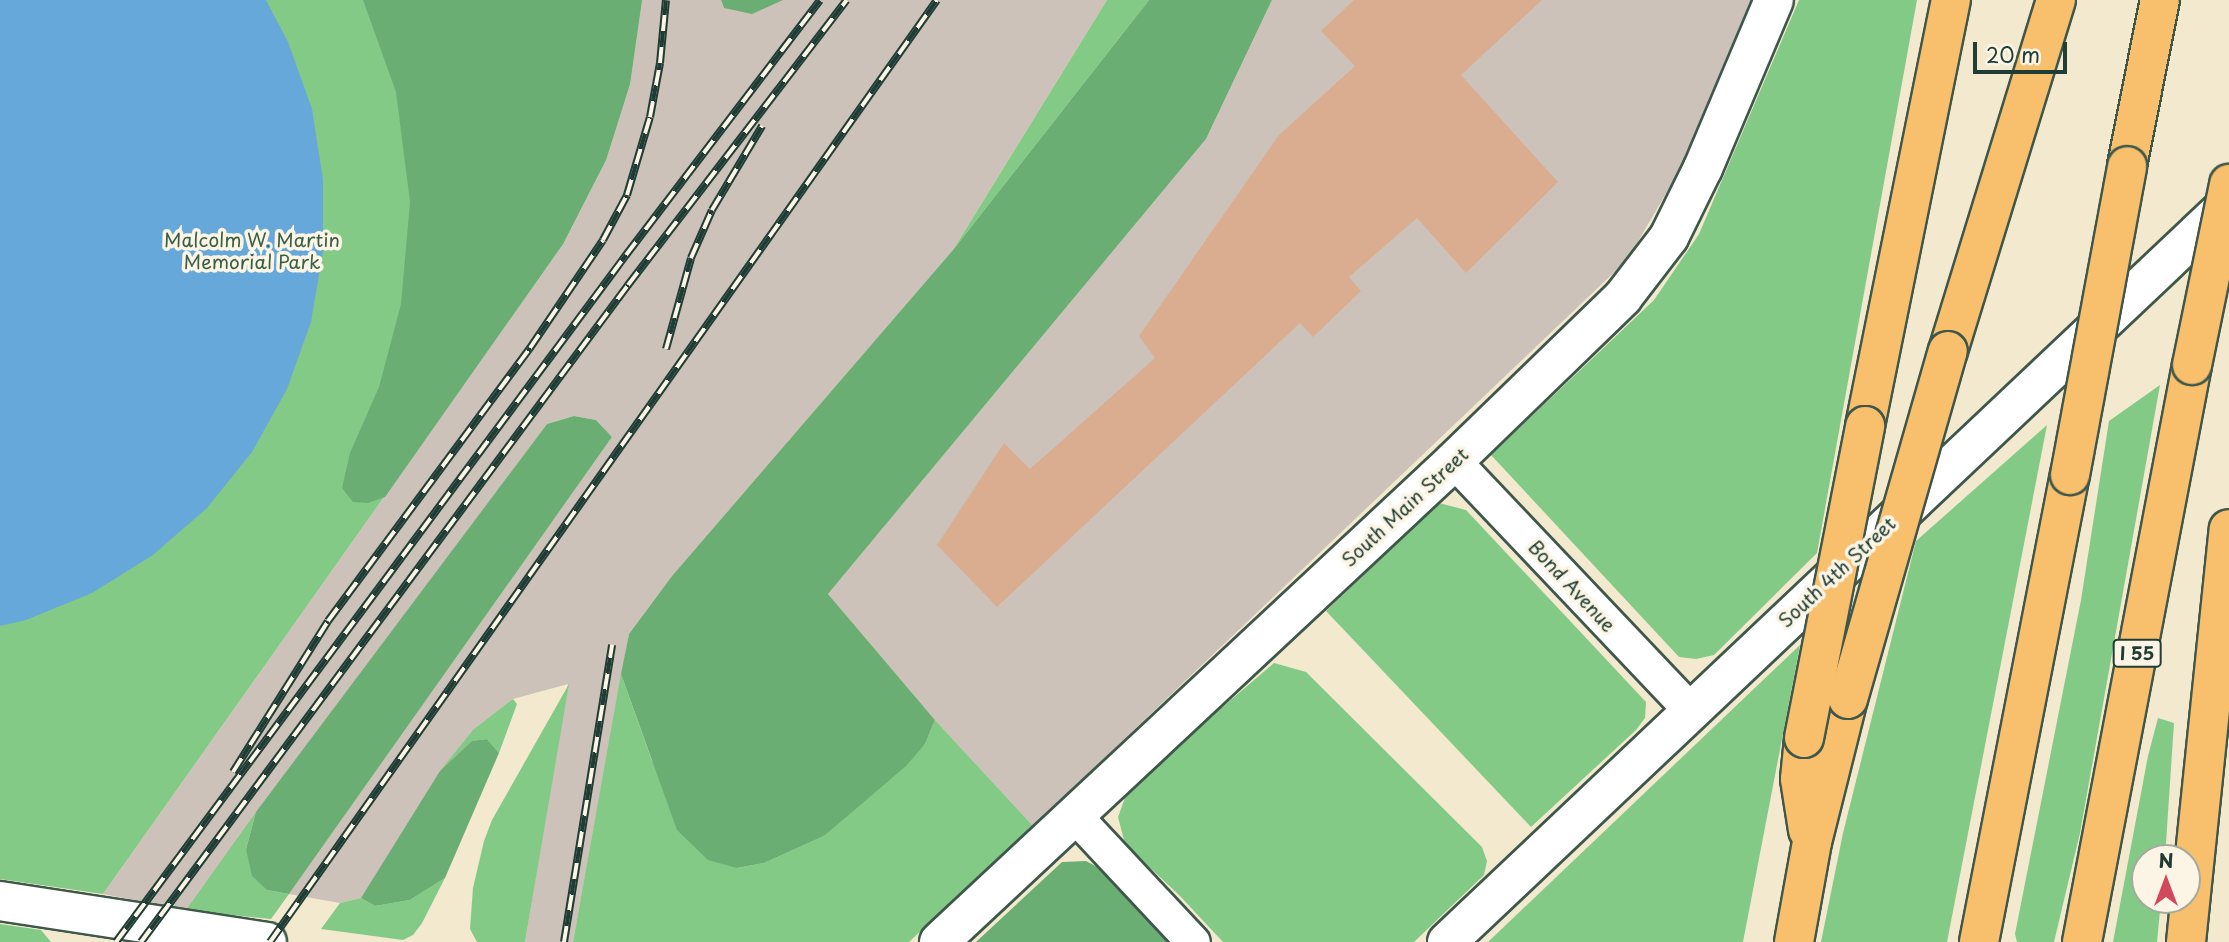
<!DOCTYPE html>
<html>
<head>
<meta charset="utf-8">
<style>
	body { margin:0 }
	#map { position:relative; width:2229px; height:942px; overflow:hidden; background:#f2e9ce; font-family:"Playpen Sans",sans-serif }
	div>[style] { position:absolute }
	.industrial>* { inset:0; background:#ccc2b9 }
	.green>* { inset:0; background:#83ca86 }
	.forest>* { inset:0; background:#6aae73 }
	.water>* { inset:0; background:#66a8da }
	.building>* { inset:0; background:#dbad90 }
	.roads { filter:drop-shadow(2px 0 #3f574b) drop-shadow(-2px 0 #3f574b) drop-shadow(0 2px #3f574b) drop-shadow(0 -2px #3f574b) }
	.minor>* { height:33px; margin:-16.5px; padding:0 16.5px; transform-origin:16.5px; border-radius:16.5px; background:#fff }
	.tertiary>* { height:38px; margin:-19px; padding:0 19px; transform-origin:19px; border-radius:19px; background:#fff }
	.motorway>* { height:38px; margin:-19px; padding:0 19px; transform-origin:19px; border-radius:19px; background:#f8bf6c }
	.rail>* { height:8px; margin-top:-4px; transform-origin:0; background:repeating-linear-gradient(90deg,#fcf5e5 0 16px,#1f3d34 0 32px); box-sizing:border-box; border-block:2px solid #1f3d34 }
	.bridges { filter:drop-shadow(2px 0 #3f574b) drop-shadow(-2px 0 #3f574b) drop-shadow(0 2px #3f574b) drop-shadow(0 -2px #3f574b) }
	.motorway-bridge>* { height:38px; margin:-19px; padding:0 19px; transform-origin:19px; border-radius:19px; background:#f8bf6c }
	span { translate:-50% -50%; white-space:nowrap; text-align:center; line-height:1.15; -webkit-text-stroke:7px #fcf5e5; paint-order:stroke }
	.shield-label span { padding:2px 5px; background:#fcf5e5; border:2px solid; border-radius:5px; -webkit-text-stroke-width:0 }
	.shield-label { font-size:18px; color:#1f3d34; font-weight:700 }
	.park-label { font-size:19px; color:#386048 }
	.street-label { font-size:19px; color:#1f3d34 }
	.north { position:absolute; left:2131px; top:844px; width:70px; height:70px; box-sizing:border-box; background:#fcf5e5; border:2px solid #a4ab9e; border-radius:50%; rotate:0deg; font-size:19px; font-weight:700; line-height:28px; text-align:center; color:#1f3d34 }
	.north::after { content:''; display:block; margin:auto; width:24px; height:32px; background:#d1495b; clip-path:polygon(50% 0,100% 100%,50% 72%,0 100%) }
	.scale { position:absolute; left:1973px; top:42px; width:94px; height:32px; box-sizing:border-box; border:4px solid #1f3d34; border-top:0; padding-left:9px; font-size:21px; line-height:24px; white-space:nowrap; color:#1f3d34; -webkit-text-stroke:5px #fcf5e5; paint-order:stroke }
</style>
</head>
<body>
<div id="map">
	<div class="industrial">
		<i style="clip-path:polygon(642px 0,721px 0,724px 8px,783px 0,1107px 0,953px 250px,672px 576px,629px 634px,573px 942px,525px 942px,568px 684px,513px 699px,361px 898px,340px 903px,289px 894px,612px 437px,596px 420px,574px 416px,547px 424px,186px 910px,103px 894px,563px 244px,606px 160px,630px 84px)"></i>
		<i style="clip-path:polygon(1272px 0,1753px 0,1681px 168px,1627px 260px,1033px 826px,935px 720px,828px 594px,1206px 139px)"></i>
	</div>
	<div class="green">
		<i style="clip-path:polygon(0 0,642px 0,630px 84px,606px 160px,563px 244px,103px 894px,0 879px)"></i>
		<i style="clip-path:polygon(1107px 0,1149px 0,953px 250px)"></i>
		<i style="clip-path:polygon(1799px 0,1917px 0,1817px 553px,1714px 655px,1696px 659px,1679px 657px,1491px 455px,1654px 300px,1699px 234px)"></i>
		<i style="clip-path:polygon(2160px 385px,2080px 833px,2054px 942px,2017px 942px,2015px 934px,2081px 600px,2109px 421px)"></i>
		<i style="clip-path:polygon(2047px 425px,1947px 942px,1821px 942px,1843px 833px,1916px 541px)"></i>
		<i style="clip-path:polygon(1439px 503px,1466px 510px,1646px 702px,1645px 718px,1636px 730px,1531px 827px,1326px 611px)"></i>
		<i style="clip-path:polygon(1800px 645px,1743px 942px,1488px 942px)"></i>
		<i style="clip-path:polygon(1274px 663px,1306px 672px,1482px 847px,1487px 861px,1484px 875px,1414px 942px,1223px 942px,1180px 896px,1125px 844px,1118px 817px,1129px 787px)"></i>
		<i style="clip-path:polygon(621px 674px,652px 761px,737px 868px,764px 863px,824px 836px,925px 744px,935px 720px,1033px 826px,909px 942px,573px 942px)"></i>
		<i style="clip-path:polygon(569px 684px,525px 942px,477px 942px,470px 929px,473px 888px,484px 841px,492px 820px)"></i>
		<i style="clip-path:polygon(513px 699px,517px 704px,499px 753px,487px 739px,472px 741px,440px 771px,473px 730px)"></i>
		<i style="clip-path:polygon(2158px 718px,2174px 723px,2165px 858px,2145px 858px,2145px 900px,2161px 900px,2157px 942px,2113px 942px,2148px 756px)"></i>
		<i style="clip-path:polygon(256px 812px,246px 849px,267px 890px,289px 894px,271px 919px,186px 910px)"></i>
		<i style="clip-path:polygon(445px 878px,422px 923px,413px 935px,403px 940px,321px 929px,340px 903px,361px 898px,375px 906px,410px 900px)"></i>
		<i style="clip-path:polygon(0 924px,41px 930px,51px 942px,0 942px)"></i>
	</div>
	<div class="forest">
		<i style="clip-path:polygon(363px 0,642px 0,630px 84px,606px 160px,563px 244px,385px 497px,368px 503px,353px 502px,342px 488px,350px 453px,379px 387px,401px 304px,410px 202px,396px 92px)"></i>
		<i style="clip-path:polygon(721px 0,783px 0,752px 14px,724px 8px)"></i>
		<i style="clip-path:polygon(1149px 0,1272px 0,1206px 139px,828px 594px,935px 720px,925px 744px,906px 766px,824px 836px,764px 863px,737px 868px,708px 860px,677px 830px,621px 674px,629px 634px,672px 576px,953px 250px)"></i>
		<i style="clip-path:polygon(574px 416px,596px 420px,612px 437px,289px 894px,267px 890px,252px 876px,246px 849px,256px 812px,547px 424px)"></i>
		<i style="clip-path:polygon(487px 739px,499px 753px,445px 878px,410px 900px,375px 906px,361px 898px,440px 771px,472px 741px)"></i>
		<i style="clip-path:polygon(1086px 861px,1103px 870px,1168px 942px,976px 942px,1062px 862px)"></i>
	</div>
	<div class="water">
		<i style="clip-path:polygon(0 0,266px 0,288px 42px,312px 109px,323px 180px,323px 251px,311px 322px,287px 389px,252px 452px,207px 508px,153px 555px,92px 593px,26px 620px,0 626px)"></i>
	</div>
	<div class="building">
		<i style="clip-path:polygon(1354px 0,1542px 0,1461px 75px,1558px 182px,1466px 273px,1417px 218px,1349px 277px,1361px 291px,1313px 337px,1300px 323px,997px 607px,937px 545px,1004px 443px,1030px 469px,1155px 358px,1139px 336px,1279px 135px,1355px 66px,1321px 31px)"></i>
	</div>
	<div class="roads">
		<div class="minor">
			<i style="left:1454px;top:461px;width:343px;rotate:46.5deg"></i>
			<i style="left:1076px;top:817px;width:171px;rotate:46.9deg"></i>
		</div>
		<div class="tertiary">
			<i style="left:0;top:901px;width:270px;rotate:8.7deg"></i>
			<i style="left:939px;top:942px;width:705px;rotate:-43.04deg"></i>
			<i style="left:1454px;top:461px;width:235px;rotate:-44.1deg"></i>
			<i style="left:1623px;top:297px;width:76px;rotate:-52.5deg"></i>
			<i style="left:1669px;top:237px;width:77px;rotate:-63.8deg"></i>
			<i style="left:1703px;top:168px;width:182px;rotate:-67.1deg"></i>
			<i style="left:1447px;top:942px;width:1076px;rotate:-43.38deg"></i>
		</div>
		<div class="motorway">
			<i style="left:2127px;top:166px;width:169px;rotate:-78.8deg"></i>
			<i style="left:1948px;top:351px;width:367px;rotate:-72.9deg"></i>
			<i style="left:1865px;top:426px;width:435px;rotate:-78.6deg"></i>
			<i style="left:1804px;top:738px;width:41px;rotate:95.6deg"></i>
			<i style="left:1800px;top:779px;width:52px;rotate:81.1deg"></i>
			<i style="left:1794px;top:942px;width:102px;rotate:-79.8deg"></i>
			<i style="left:1812px;top:842px;width:147px;rotate:-75.9deg"></i>
			<i style="left:1979px;top:942px;width:476px;rotate:-79deg"></i>
			<i style="left:2082px;top:942px;width:587px;rotate:-79.21deg"></i>
			<i style="left:2186px;top:942px;width:415px;rotate:-84.1deg"></i>
		</div>
	</div>
	<div class="rail">
		<i style="left:666px;top:349px;width:94px;rotate:-74.6deg"></i>
		<i style="left:691px;top:258px;width:52px;rotate:-66.4deg"></i>
		<i style="left:712px;top:210px;width:98px;rotate:-59.2deg"></i>
		<i style="left:233px;top:772px;width:178px;rotate:-57.8deg"></i>
		<i style="left:328px;top:621px;width:340px;rotate:-53.5deg"></i>
		<i style="left:530px;top:348px;width:130px;rotate:-55.9deg"></i>
		<i style="left:603px;top:240px;width:51px;rotate:-61.9deg"></i>
		<i style="left:627px;top:195px;width:81px;rotate:-73.6deg"></i>
		<i style="left:650px;top:117px;width:55px;rotate:-79.5deg"></i>
		<i style="left:660px;top:63px;width:63px;rotate:-84.6deg"></i>
		<i style="left:116px;top:942px;width:856px;rotate:-53.41deg"></i>
		<i style="left:626px;top:255px;width:320px;rotate:-52.7deg"></i>
		<i style="left:141px;top:942px;width:818px;rotate:-53.45deg"></i>
		<i style="left:628px;top:285px;width:359px;rotate:-52.5deg"></i>
		<i style="left:270px;top:942px;width:1154px;rotate:-54.7deg"></i>
		<i style="left:564px;top:942px;width:301px;rotate:-80.8deg"></i>
	</div>
	<div class="bridges">
		<div class="motorway-bridge">
			<i style="left:2192px;top:365px;width:185px;rotate:-78.4deg"></i>
			<i style="left:2070px;top:475px;width:314px;rotate:-79.5deg"></i>
			<i style="left:1848px;top:699px;width:362px;rotate:-74deg"></i>
			<i style="left:1804px;top:738px;width:318px;rotate:-78.9deg"></i>
		</div>
	</div>
	<div class="shield-label">
		<span style="left:2137px;top:653px">I 55</span>
	</div>
	<div class="park-label">
		<span style="left:252px;top:251px">Malcolm W. Martin<br>Memorial Park</span>
	</div>
	<div class="street-label">
		<span style="left:1405px;top:507px;rotate:-43deg">South Main Street</span>
		<span style="left:1837px;top:572px;rotate:-43deg">South 4th Street</span>
		<span style="left:1572px;top:586px;rotate:47deg">Bond Avenue</span>
	</div>
	<div class="north">N</div>
	<div class="scale">20 m</div>
</div>
</body>
</html>
